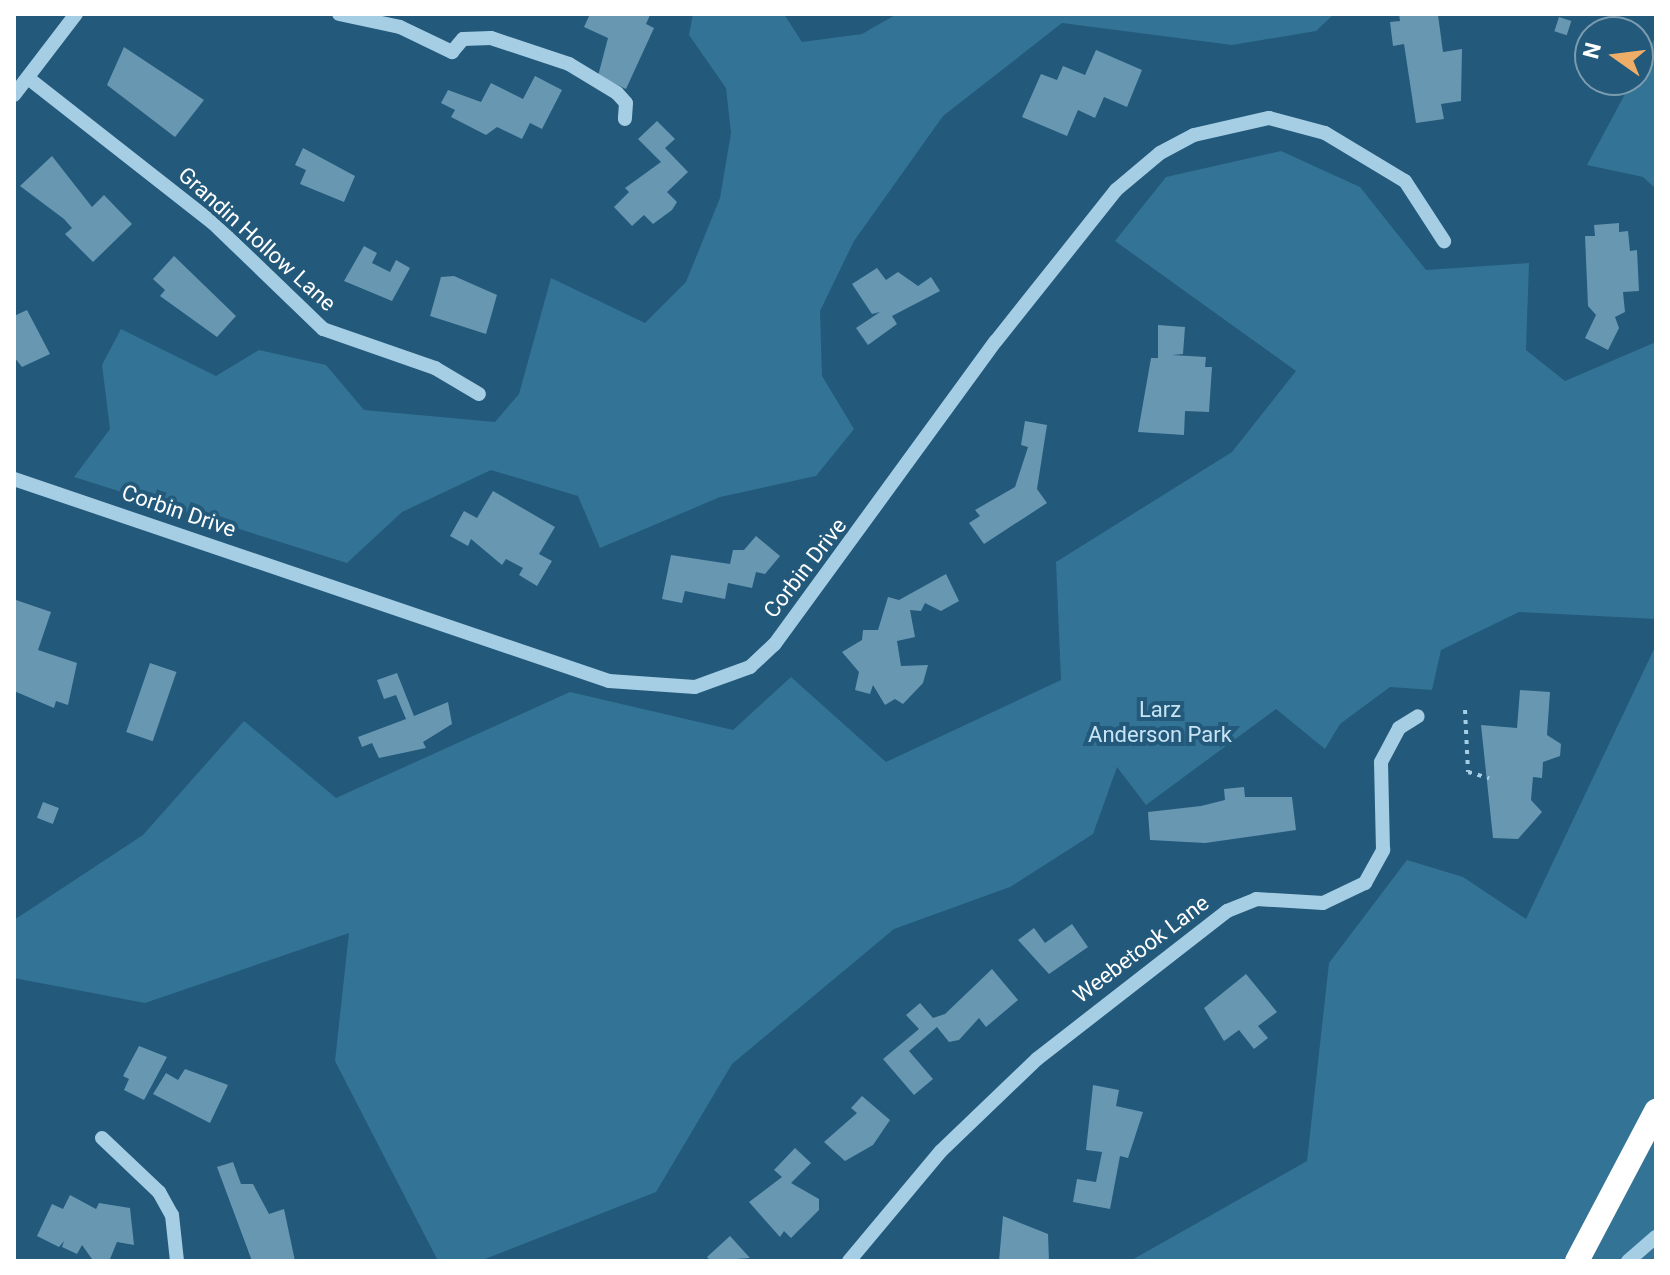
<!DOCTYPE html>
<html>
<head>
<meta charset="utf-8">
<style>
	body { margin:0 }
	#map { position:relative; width:1670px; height:1275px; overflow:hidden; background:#23597a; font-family:Roboto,sans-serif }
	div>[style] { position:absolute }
	.green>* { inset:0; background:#337395 }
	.building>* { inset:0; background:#6897b2; transform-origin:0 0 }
	.path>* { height:4px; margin-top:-2px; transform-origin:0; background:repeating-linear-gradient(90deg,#a5cee4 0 4px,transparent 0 10px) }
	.minor>* { height:14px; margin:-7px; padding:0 7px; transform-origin:7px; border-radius:7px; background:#a5cee4 }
	.highway>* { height:24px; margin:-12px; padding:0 12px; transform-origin:12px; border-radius:12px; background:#fff }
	span { translate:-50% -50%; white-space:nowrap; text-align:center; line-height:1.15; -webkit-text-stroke:8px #23597a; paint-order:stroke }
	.street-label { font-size:22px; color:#fff }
	.park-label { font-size:22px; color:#c8e4f4 }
	.frame { position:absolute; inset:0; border:16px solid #fff; pointer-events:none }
	.north { position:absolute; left:1574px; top:16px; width:80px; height:80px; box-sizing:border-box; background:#23597a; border:2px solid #7b9baf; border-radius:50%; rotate:284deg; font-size:22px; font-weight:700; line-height:32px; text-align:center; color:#fff }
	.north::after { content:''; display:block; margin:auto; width:28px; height:36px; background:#efae68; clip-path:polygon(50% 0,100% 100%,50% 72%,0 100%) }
</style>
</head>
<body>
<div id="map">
	<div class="green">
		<i style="clip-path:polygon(693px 14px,784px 14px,802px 42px,862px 34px,897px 14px,1334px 14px,1316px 31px,1232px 45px,1062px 23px,943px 116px,854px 241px,820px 311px,822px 376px,854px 429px,816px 476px,720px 497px,600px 548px,578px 496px,491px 470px,402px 512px,347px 563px,74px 477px,110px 429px,102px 365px,121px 329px,216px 376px,259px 350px,326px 365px,364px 410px,495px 422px,519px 394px,551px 278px,645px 323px,686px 282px,720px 198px,731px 133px,726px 88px,689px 35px)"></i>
		<i style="clip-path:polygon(1656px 36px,1656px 189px,1643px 177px,1587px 165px)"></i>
		<i style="clip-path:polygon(1281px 151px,1360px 187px,1426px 270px,1529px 263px,1526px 350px,1565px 381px,1656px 342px,1656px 619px,1519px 612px,1441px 650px,1432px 690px,1390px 687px,1340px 724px,1325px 749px,1276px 709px,1146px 805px,1117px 767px,1093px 834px,1010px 887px,894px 929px,732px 1064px,656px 1192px,480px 1261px,438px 1261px,335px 1061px,349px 933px,145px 1003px,14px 978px,14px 920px,143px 835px,244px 721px,336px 798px,570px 692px,733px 730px,791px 677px,886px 762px,1061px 680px,1056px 562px,1232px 452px,1296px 371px,1115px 241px,1166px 177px)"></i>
		<i style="clip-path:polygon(1656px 645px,1656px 1261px,1130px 1261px,1307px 1161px,1329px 963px,1407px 860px,1463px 877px,1526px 919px)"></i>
	</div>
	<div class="building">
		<i style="clip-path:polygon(590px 14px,650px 15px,646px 24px,654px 28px,626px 89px,598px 76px,608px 38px,584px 27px)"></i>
		<i style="clip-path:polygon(1399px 14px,1438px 15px,1443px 52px,1462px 49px,1461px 101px,1441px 104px,1444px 119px,1416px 123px,1404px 44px,1393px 46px,1390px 22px,1400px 21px)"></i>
		<i style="left:1559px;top:17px;width:13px;height:15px;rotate:18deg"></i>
		<i style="clip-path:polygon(124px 47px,204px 100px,175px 137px,107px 85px)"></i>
		<i style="clip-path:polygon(1096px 50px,1142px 70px,1127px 107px,1104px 97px,1095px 118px,1078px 110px,1067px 136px,1022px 117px,1041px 74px,1057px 80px,1063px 66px,1085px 75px)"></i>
		<i style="clip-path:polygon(535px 76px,562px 90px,542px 129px,530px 123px,522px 139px,497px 127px,486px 135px,451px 117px,455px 110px,441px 103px,448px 90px,481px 102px,491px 83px,523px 99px)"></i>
		<i style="clip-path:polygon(657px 121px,675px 139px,665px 148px,688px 172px,667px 192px,677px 202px,672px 210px,653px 224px,644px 215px,632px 226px,614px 207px,629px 192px,625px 188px,661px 162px,638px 139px)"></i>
		<i style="clip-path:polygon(303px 148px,355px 176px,344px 202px,300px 184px,306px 170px,295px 165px)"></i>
		<i style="clip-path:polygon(52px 156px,92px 207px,104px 195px,132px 224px,93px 262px,65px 234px,72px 228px,64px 219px,20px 186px)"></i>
		<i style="clip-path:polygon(1619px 223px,1619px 232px,1628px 231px,1630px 251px,1637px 250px,1639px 291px,1623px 292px,1625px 312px,1615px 317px,1619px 328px,1608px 350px,1585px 338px,1596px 315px,1588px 306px,1585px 236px,1595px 236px,1594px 225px)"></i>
		<i style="clip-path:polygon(364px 246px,377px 253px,372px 263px,390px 272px,396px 260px,410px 268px,392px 301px,344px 281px)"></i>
		<i style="clip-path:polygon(174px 256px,236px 316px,217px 337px,160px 296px,165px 290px,153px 279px)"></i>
		<i style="clip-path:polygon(877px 268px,886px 280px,898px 272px,918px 286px,931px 277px,940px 291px,892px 316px,897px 324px,868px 345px,856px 328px,880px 312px,872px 314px,852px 284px)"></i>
		<i style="clip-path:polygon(454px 276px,497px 295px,486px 334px,430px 316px,441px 277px)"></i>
		<i style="clip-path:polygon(27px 310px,50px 354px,22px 367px,14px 357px,14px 316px)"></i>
		<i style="clip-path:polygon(1158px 325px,1185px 327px,1183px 354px,1172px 355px,1206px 357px,1205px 367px,1212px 367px,1209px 412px,1185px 411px,1184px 435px,1138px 432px,1151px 358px,1158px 358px)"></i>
		<i style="clip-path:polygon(1025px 421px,1047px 425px,1037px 489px,1047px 503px,984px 544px,969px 523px,980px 516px,975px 510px,1015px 487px,1028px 447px,1021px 445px)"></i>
		<i style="clip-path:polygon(493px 491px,555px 527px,539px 554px,552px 561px,537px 586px,519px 575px,523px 568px,506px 559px,502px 565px,471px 539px,468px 546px,450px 536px,464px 511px,477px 518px)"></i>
		<i style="clip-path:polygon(756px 536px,780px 556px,765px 574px,756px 572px,752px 588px,728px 583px,725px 599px,685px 591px,682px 603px,662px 599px,671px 555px,730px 564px,733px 550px,744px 550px)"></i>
		<i style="clip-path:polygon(946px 574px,959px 601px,941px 611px,925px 603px,921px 611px,910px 610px,915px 637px,897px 641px,901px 666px,928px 665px,923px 683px,903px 704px,895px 699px,885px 705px,873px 685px,870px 694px,855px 690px,859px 672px,842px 652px,862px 640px,863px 630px,878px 630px,888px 597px,899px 600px)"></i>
		<i style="clip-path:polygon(16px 600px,51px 612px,38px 650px,77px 663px,68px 705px,56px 701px,54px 708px,14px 691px)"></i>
		<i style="left:150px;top:663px;width:28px;height:73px;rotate:19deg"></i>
		<i style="clip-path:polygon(397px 673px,414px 716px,448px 702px,452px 724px,423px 742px,426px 748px,379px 758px,372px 743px,362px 747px,358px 737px,406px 719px,396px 695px,384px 699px,377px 680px)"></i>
		<i style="clip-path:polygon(1520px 690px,1550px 692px,1547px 735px,1561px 744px,1560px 756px,1543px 762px,1542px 778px,1533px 777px,1531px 800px,1542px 812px,1518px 839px,1493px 838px,1481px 725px,1517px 728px)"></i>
		<i style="clip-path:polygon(1244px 787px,1245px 797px,1292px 797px,1296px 830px,1205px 843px,1150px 840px,1148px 812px,1201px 806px,1225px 800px,1224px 789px)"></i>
		<i style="left:43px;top:802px;width:17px;height:17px;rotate:21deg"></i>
		<i style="clip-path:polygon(1072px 924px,1088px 947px,1049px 974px,1018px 940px,1034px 928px,1045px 943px)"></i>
		<i style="clip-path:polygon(992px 969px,1018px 1000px,986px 1027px,979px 1018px,959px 1040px,949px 1042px,937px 1027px,909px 1051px,933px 1079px,914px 1095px,883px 1059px,919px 1029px,906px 1015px,920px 1003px,933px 1018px,945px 1014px)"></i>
		<i style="clip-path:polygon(1246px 974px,1277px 1012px,1258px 1026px,1268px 1038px,1254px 1049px,1239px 1030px,1224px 1041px,1204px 1008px)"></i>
		<i style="clip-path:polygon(139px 1046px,167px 1057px,144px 1100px,124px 1090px,129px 1079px,123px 1076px)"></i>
		<i style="clip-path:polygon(185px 1069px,228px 1085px,210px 1123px,153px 1094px,166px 1073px,178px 1080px)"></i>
		<i style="clip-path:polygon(1093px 1085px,1119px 1090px,1116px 1106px,1143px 1112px,1128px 1158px,1120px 1156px,1110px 1209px,1073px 1202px,1077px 1179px,1096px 1182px,1102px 1152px,1086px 1150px)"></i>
		<i style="clip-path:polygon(862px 1096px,890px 1120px,873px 1145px,845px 1161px,824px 1142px,857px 1113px,851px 1108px)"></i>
		<i style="clip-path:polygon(795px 1148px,811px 1163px,791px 1183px,819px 1199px,819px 1210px,791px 1238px,784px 1231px,780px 1237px,749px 1202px,782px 1177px,774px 1170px)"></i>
		<i style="clip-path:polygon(233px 1162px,241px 1184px,253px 1184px,269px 1214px,284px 1209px,295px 1261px,252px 1261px,217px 1167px)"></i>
		<i style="clip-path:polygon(70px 1195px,96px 1209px,99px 1203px,130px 1208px,134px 1245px,117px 1242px,110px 1259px,92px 1259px,82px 1245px,77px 1254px,62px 1247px,64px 1241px,59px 1247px,37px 1236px,52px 1204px,63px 1209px)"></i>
		<i style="clip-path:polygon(1003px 1216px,1048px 1234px,1049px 1261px,999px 1261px)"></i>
		<i style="clip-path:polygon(730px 1236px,750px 1258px,711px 1261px,707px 1257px)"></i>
	</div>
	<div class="path">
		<i style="left:1465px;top:710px;width:62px;rotate:87.2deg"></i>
		<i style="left:1468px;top:772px;width:22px;rotate:16deg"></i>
	</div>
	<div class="minor">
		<i style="left:339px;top:14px;width:62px;rotate:12deg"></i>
		<i style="left:400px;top:27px;width:58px;rotate:25.7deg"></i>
		<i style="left:452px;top:52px;width:17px;rotate:-50deg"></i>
		<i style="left:463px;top:39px;width:28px;rotate:-2deg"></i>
		<i style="left:491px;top:38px;width:82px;rotate:18.4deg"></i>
		<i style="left:569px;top:64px;width:56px;rotate:31.1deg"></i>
		<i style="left:617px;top:93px;width:13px;rotate:48deg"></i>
		<i style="left:626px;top:103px;width:16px;rotate:94deg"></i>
		<i style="left:28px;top:78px;width:235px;rotate:38.1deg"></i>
		<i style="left:213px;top:223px;width:153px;rotate:43.9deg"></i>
		<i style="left:323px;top:329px;width:119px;rotate:19.2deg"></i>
		<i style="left:435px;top:368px;width:51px;rotate:30.6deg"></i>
		<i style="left:14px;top:95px;width:102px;rotate:-52.6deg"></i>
		<i style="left:14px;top:479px;width:628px;rotate:18.75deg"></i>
		<i style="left:609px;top:681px;width:86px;rotate:4deg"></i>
		<i style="left:695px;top:687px;width:59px;rotate:-20deg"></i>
		<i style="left:750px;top:667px;width:33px;rotate:-43deg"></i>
		<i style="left:774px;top:645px;width:376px;rotate:-53.9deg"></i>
		<i style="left:996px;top:341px;width:193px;rotate:-51.5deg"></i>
		<i style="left:1116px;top:190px;width:57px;rotate:-40.1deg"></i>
		<i style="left:1160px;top:153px;width:38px;rotate:-28deg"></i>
		<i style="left:1194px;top:135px;width:77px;rotate:-12.8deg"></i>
		<i style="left:1269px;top:118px;width:58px;rotate:15deg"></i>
		<i style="left:1325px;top:133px;width:93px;rotate:31deg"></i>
		<i style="left:1405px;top:181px;width:72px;rotate:57deg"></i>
		<i style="left:102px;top:1138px;width:79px;rotate:43.5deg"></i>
		<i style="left:159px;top:1192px;width:26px;rotate:61deg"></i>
		<i style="left:172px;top:1215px;width:46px;rotate:83.8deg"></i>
		<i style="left:849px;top:1261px;width:143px;rotate:-50.1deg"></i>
		<i style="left:941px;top:1151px;width:133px;rotate:-43.8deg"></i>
		<i style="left:1037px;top:1059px;width:241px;rotate:-37.9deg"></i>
		<i style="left:1227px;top:911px;width:31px;rotate:-22deg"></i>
		<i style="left:1256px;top:899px;width:67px;rotate:3.4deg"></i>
		<i style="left:1323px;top:903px;width:47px;rotate:-25.5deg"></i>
		<i style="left:1365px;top:883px;width:38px;rotate:-61deg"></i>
		<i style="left:1383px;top:850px;width:88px;rotate:-91.3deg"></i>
		<i style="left:1381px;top:762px;width:38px;rotate:-62deg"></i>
		<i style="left:1399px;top:728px;width:22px;rotate:-32deg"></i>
		<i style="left:1628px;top:1261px;width:37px;rotate:-41deg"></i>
	</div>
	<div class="highway">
		<i style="left:1577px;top:1261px;width:170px;rotate:-62.2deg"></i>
	</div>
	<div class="street-label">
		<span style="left:257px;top:239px;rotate:42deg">Grandin Hollow Lane</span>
		<span style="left:179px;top:511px;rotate:19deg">Corbin Drive</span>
		<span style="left:805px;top:568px;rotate:-52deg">Corbin Drive</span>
		<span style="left:1141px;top:949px;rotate:-37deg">Weebetook Lane</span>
	</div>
	<div class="park-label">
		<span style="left:1160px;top:722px">Larz<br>Anderson Park</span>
	</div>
	<div class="frame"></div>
	<div class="north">N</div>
</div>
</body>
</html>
